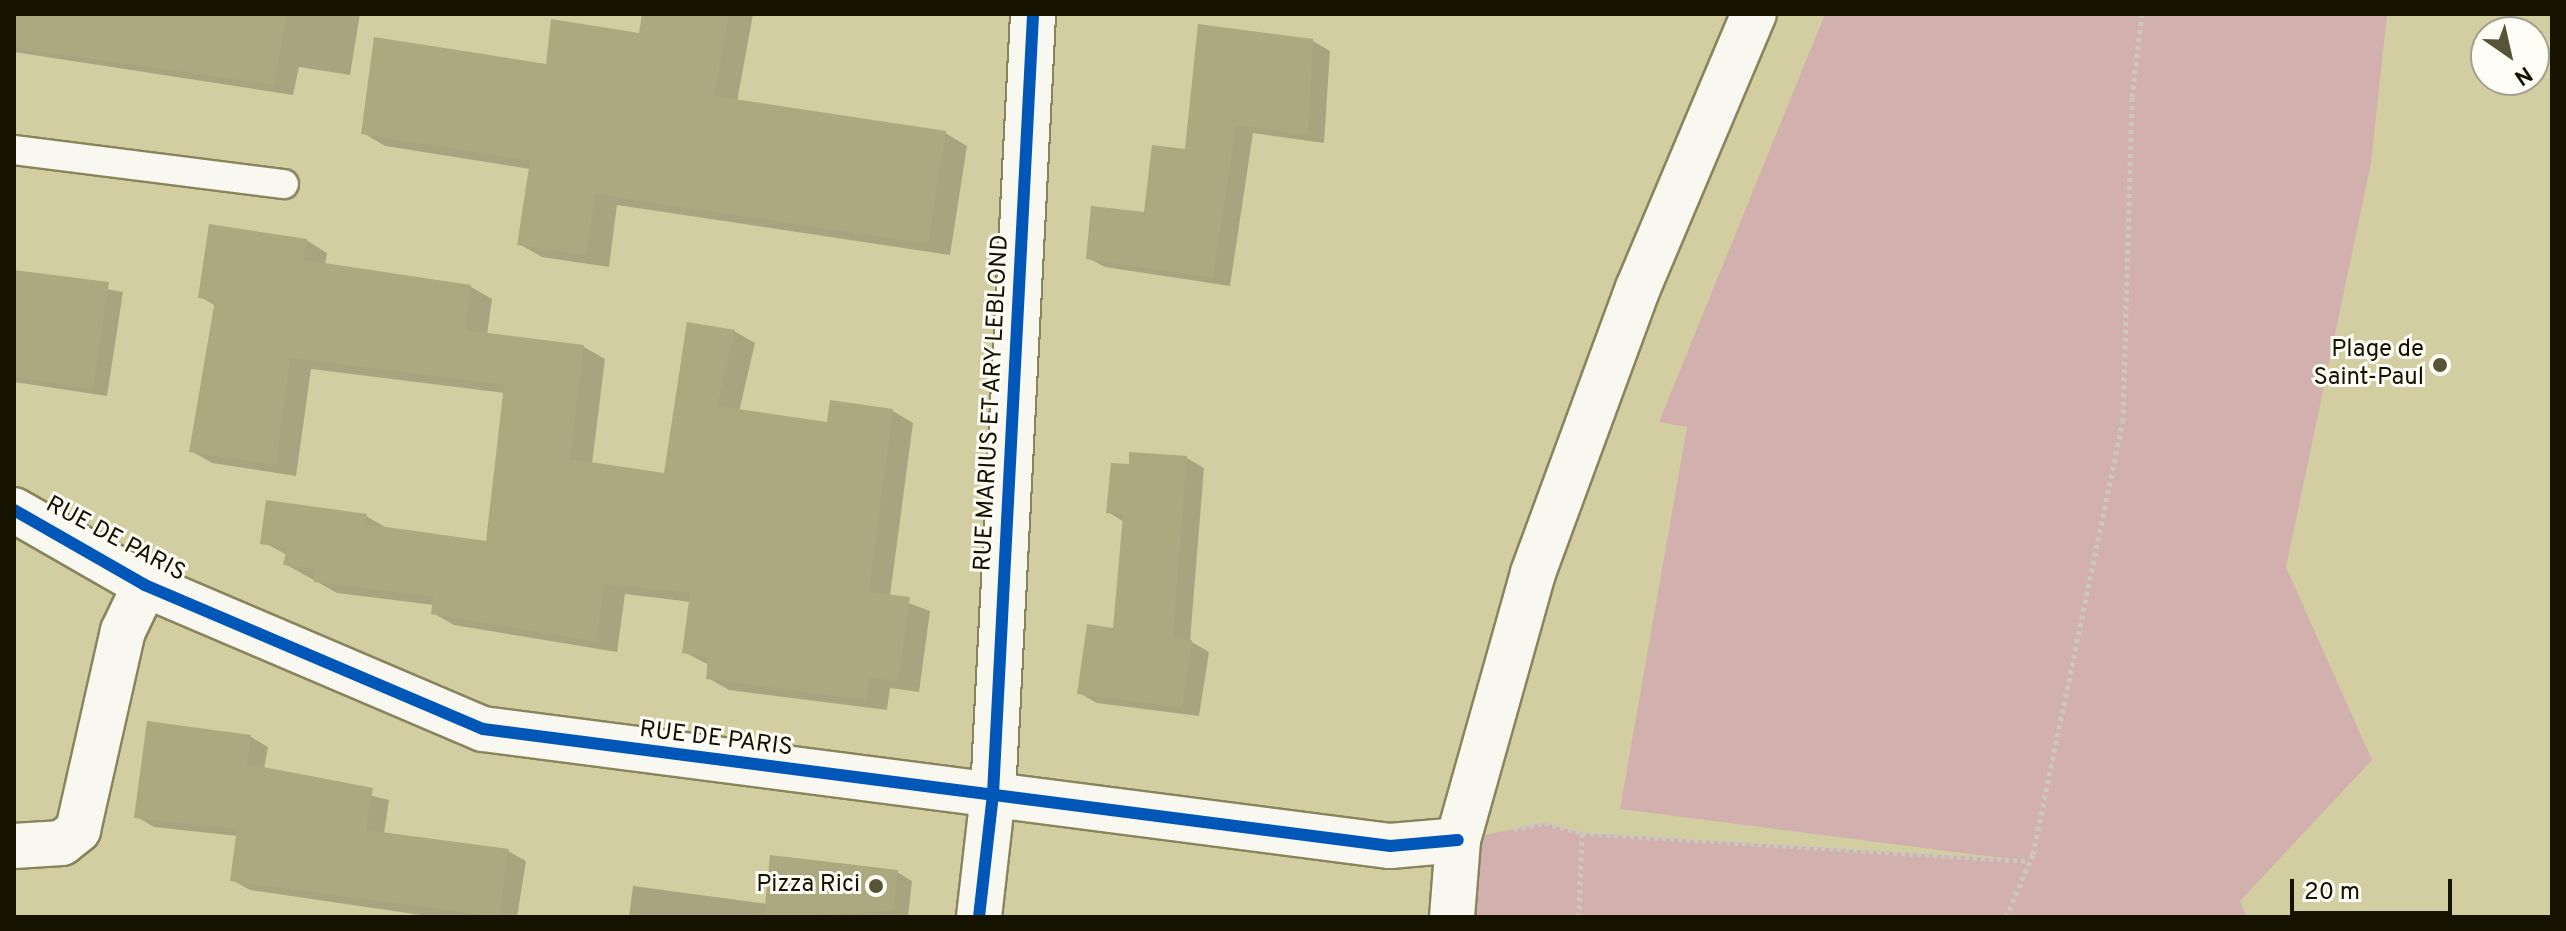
<!DOCTYPE html>
<html>
<head>
<meta charset="utf-8">
<style>
	body { margin:0 }
	#map { position:relative; width:2566px; height:931px; overflow:hidden; background:#d3cea1; font-family:Overpass,sans-serif }
	div>[style] { position:absolute }
	.green>* { inset:0; background:#d1b0ae }
	.shadow>* { inset:0; background:#0003 }
	.building>* { inset:0; background:#aca87f }
	.path>* { height:5px; margin-top:-2.5px; transform-origin:0; background:repeating-linear-gradient(90deg,#cac9bb 0 4px,transparent 0 8px) }
	.roads { filter:drop-shadow(2px 0 #88845c) drop-shadow(-2px 0 #88845c) drop-shadow(0 2px #88845c) drop-shadow(0 -2px #88845c) }
	.service>* { height:28px; margin:-14px; padding:0 14px; transform-origin:14px; border-radius:14px; background:#f8f8f1 }
	.minor>* { height:44px; margin:-22px; padding:0 22px; transform-origin:22px; border-radius:22px; background:#f8f8f1 }
	.tertiary>* { height:44px; margin:-22px; padding:0 22px; transform-origin:22px; border-radius:22px; background:#f8f8f1 }
	.secondary>* { height:44px; margin:-22px; padding:0 22px; transform-origin:22px; border-radius:22px; background:#f8f8f1 }
	.cycleway>* { height:12px; margin:-6px; padding:0 6px; transform-origin:6px; border-radius:6px; background:#0057b8 }
	.dots>* { width:22px; height:22px; translate:-50% -50%; box-sizing:border-box; border:4px solid #fefef6; border-radius:50% }
	span { translate:-50% -50%; white-space:nowrap; text-align:center; line-height:1.15; -webkit-text-stroke:6px #fefef6; paint-order:stroke }
	.poi-label { font-size:24px; color:#151200 }
	.right { translate:-100% -50%; text-align:right }
	.street-label { font-size:24px; color:#151200 }
	.frame { position:absolute; inset:0; border:16px solid #151200; pointer-events:none }
	.north { position:absolute; left:2470px; top:16px; width:80px; height:80px; box-sizing:border-box; background:#fefef6; border:2px solid #a1a094; border-radius:50%; rotate:146deg; font-size:22px; font-weight:700; line-height:32px; text-align:center; color:#151200 }
	.north::after { content:''; display:block; margin:auto; width:28px; height:36px; background:#585438; clip-path:polygon(50% 0,100% 100%,50% 72%,0 100%) }
	.scale { position:absolute; left:2290px; top:879px; width:162px; height:36px; box-sizing:border-box; border:4px solid #151200; border-top:0; padding-left:10px; font-size:24px; line-height:28px; white-space:nowrap; color:#151200; -webkit-text-stroke:6px #fefef6; paint-order:stroke }
</style>
</head>
<body>
<div id="map">
	<div class="green">
		<i style="clip-path:polygon(1825px 14px,2387px 14px,2371px 163px,2286px 567px,2372px 760px,2240px 901px,2247px 917px,1452px 917px,1458px 840px,1545px 823px,1582px 833px,2009px 859px,1620px 809px,1687px 427px,1659px 422px)"></i>
	</div>
	<div class="shadow">
		<i style="clip-path:polygon(14px 14px,360px 14px,350px 75px,299px 67px,293px 95px,14px 52px)"></i>
		<i style="clip-path:polygon(644px 14px,753px 14px,737px 102px,945px 133px,967px 146px,950px 255px,617px 205px,609px 267px,542px 257px,519px 244px,530px 169px,385px 146px,363px 133px,640px 36px)"></i>
		<i style="clip-path:polygon(1313px 41px,1330px 51px,1324px 143px,1253px 133px,1230px 286px,1105px 267px,1088px 258px,1145px 214px,1187px 151px)"></i>
		<i style="clip-path:polygon(306px 240px,327px 253px,325px 265px,471px 287px,492px 299px,487px 335px,584px 347px,605px 359px,592px 464px,666px 475px,734px 331px,755px 343px,739px 412px,829px 424px,893px 411px,913px 423px,890px 596px,930px 611px,919px 692px,890px 688px,887px 710px,729px 690px,708px 678px,709px 665px,684px 652px,691px 602px,625px 594px,617px 652px,454px 625px,433px 613px,434px 605px,337px 593px,285px 564px,287px 555px,263px 542px,366px 516px,387px 528px,488px 543px,505px 393px,311px 369px,296px 476px,212px 463px,191px 451px,216px 306px,200px 297px)"></i>
		<i style="clip-path:polygon(14px 272px,123px 292px,107px 396px,14px 382px)"></i>
		<i style="clip-path:polygon(1187px 458px,1204px 468px,1190px 641px,1209px 652px,1199px 716px,1097px 703px,1079px 693px,1115px 630px,1124px 522px,1108px 512px,1131px 466px)"></i>
		<i style="clip-path:polygon(251px 737px,268px 747px,264px 769px,389px 800px,384px 834px,508px 851px,526px 861px,517px 917px,434px 917px,250px 890px,232px 880px,238px 836px,154px 827px,137px 817px)"></i>
		<i style="clip-path:polygon(897px 872px,912px 881px,908px 917px,629px 917px,633px 886px,767px 904px)"></i>
	</div>
	<div class="building">
		<i style="clip-path:polygon(14px 14px,287px 14px,274px 85px,14px 48px)"></i>
		<i style="clip-path:polygon(642px 14px,729px 14px,714px 96px,946px 131px,928px 244px,595px 194px,586px 255px,517px 245px,530px 161px,361px 134px,374px 37px,546px 64px,551px 19px,639px 33px)"></i>
		<i style="clip-path:polygon(1198px 24px,1313px 39px,1308px 135px,1236px 125px,1213px 278px,1086px 259px,1091px 206px,1144px 212px,1152px 145px,1185px 149px)"></i>
		<i style="clip-path:polygon(209px 224px,307px 239px,304px 260px,471px 285px,465px 330px,584px 345px,570px 459px,664px 473px,687px 322px,735px 330px,717px 406px,827px 422px,830px 400px,893px 409px,869px 592px,910px 597px,898px 682px,869px 677px,867px 700px,706px 679px,708px 657px,682px 653px,690px 593px,604px 584px,596px 642px,431px 614px,433px 597px,314px 582px,315px 569px,283px 565px,287px 548px,260px 544px,266px 500px,367px 514px,365px 524px,486px 541px,504px 385px,290px 358px,276px 465px,189px 452px,215px 300px,198px 298px)"></i>
		<i style="clip-path:polygon(14px 270px,109px 282px,93px 389px,14px 377px)"></i>
		<i style="clip-path:polygon(1129px 452px,1187px 456px,1173px 637px,1192px 640px,1182px 708px,1077px 694px,1087px 624px,1113px 628px,1123px 515px,1106px 513px,1111px 463px,1129px 464px)"></i>
		<i style="clip-path:polygon(147px 721px,251px 735px,247px 764px,373px 788px,366px 830px,509px 849px,499px 917px,230px 881px,237px 829px,134px 818px)"></i>
		<i style="clip-path:polygon(770px 855px,898px 870px,893px 911px,764px 917px)"></i>
	</div>
	<div class="path">
		<i style="left:1514px;top:829px;width:32px;rotate:-11deg"></i>
		<i style="left:1545px;top:823px;width:38px;rotate:15deg"></i>
		<i style="left:1582px;top:833px;width:446px;rotate:3.6deg"></i>
		<i style="left:1579px;top:917px;width:84px;rotate:-88deg"></i>
		<i style="left:2006px;top:917px;width:69px;rotate:-66.8deg"></i>
		<i style="left:2033px;top:854px;width:442px;rotate:-78.3deg"></i>
		<i style="left:2123px;top:421px;width:324px;rotate:-88.4deg"></i>
		<i style="left:2132px;top:97px;width:84px;rotate:-83.1deg"></i>
	</div>
	<div class="roads">
		<div class="service">
			<i style="left:14px;top:150px;width:272px;rotate:7.2deg"></i>
		</div>
		<div class="minor">
			<i style="left:14px;top:846px;width:48px;rotate:-3.6deg"></i>
			<i style="left:62px;top:843px;width:21px;rotate:-39deg"></i>
			<i style="left:78px;top:830px;width:204px;rotate:-77.3deg"></i>
			<i style="left:123px;top:631px;width:51px;rotate:-64.4deg"></i>
		</div>
		<div class="tertiary">
			<i style="left:14px;top:510px;width:151px;rotate:29.8deg"></i>
			<i style="left:145px;top:585px;width:367px;rotate:23.1deg"></i>
			<i style="left:483px;top:729px;width:915px;rotate:7.35deg"></i>
			<i style="left:1390px;top:846px;width:68px;rotate:-5deg"></i>
			<i style="left:979px;top:917px;width:124px;rotate:-83.5deg"></i>
			<i style="left:993px;top:794px;width:781px;rotate:-87.06deg"></i>
		</div>
		<div class="secondary">
			<i style="left:1452px;top:917px;width:77px;rotate:-85.5deg"></i>
			<i style="left:1458px;top:840px;width:277px;rotate:-74.3deg"></i>
			<i style="left:1533px;top:573px;width:304px;rotate:-69.8deg"></i>
			<i style="left:1638px;top:288px;width:298px;rotate:-67.1deg"></i>
		</div>
	</div>
	<div class="cycleway">
		<i style="left:14px;top:510px;width:151px;rotate:29.8deg"></i>
		<i style="left:145px;top:585px;width:367px;rotate:23.1deg"></i>
		<i style="left:483px;top:729px;width:915px;rotate:7.35deg"></i>
		<i style="left:1390px;top:846px;width:68px;rotate:-5deg"></i>
		<i style="left:979px;top:917px;width:124px;rotate:-83.5deg"></i>
		<i style="left:993px;top:794px;width:781px;rotate:-87.06deg"></i>
	</div>
	<div class="dots">
		<i style="left:2440px;top:365px;background:#585438"></i>
		<i style="left:876px;top:886px;background:#585438"></i>
	</div>
	<div class="poi-label">
		<span class="right" style="left:2424px;top:365px">Plage de<br>Saint-Paul</span>
		<span class="right" style="left:860px;top:886px">Pizza Rici</span>
	</div>
	<div class="street-label">
		<span style="left:993px;top:403px;rotate:-87deg">RUE MARIUS ET ARY LEBLOND</span>
		<span style="left:115px;top:540px;rotate:28deg">RUE DE PARIS</span>
		<span style="left:716px;top:740px;rotate:7deg">RUE DE PARIS</span>
	</div>
	<div class="frame"></div>
	<div class="north">N</div>
	<div class="scale">20 m</div>
</div>
</body>
</html>
